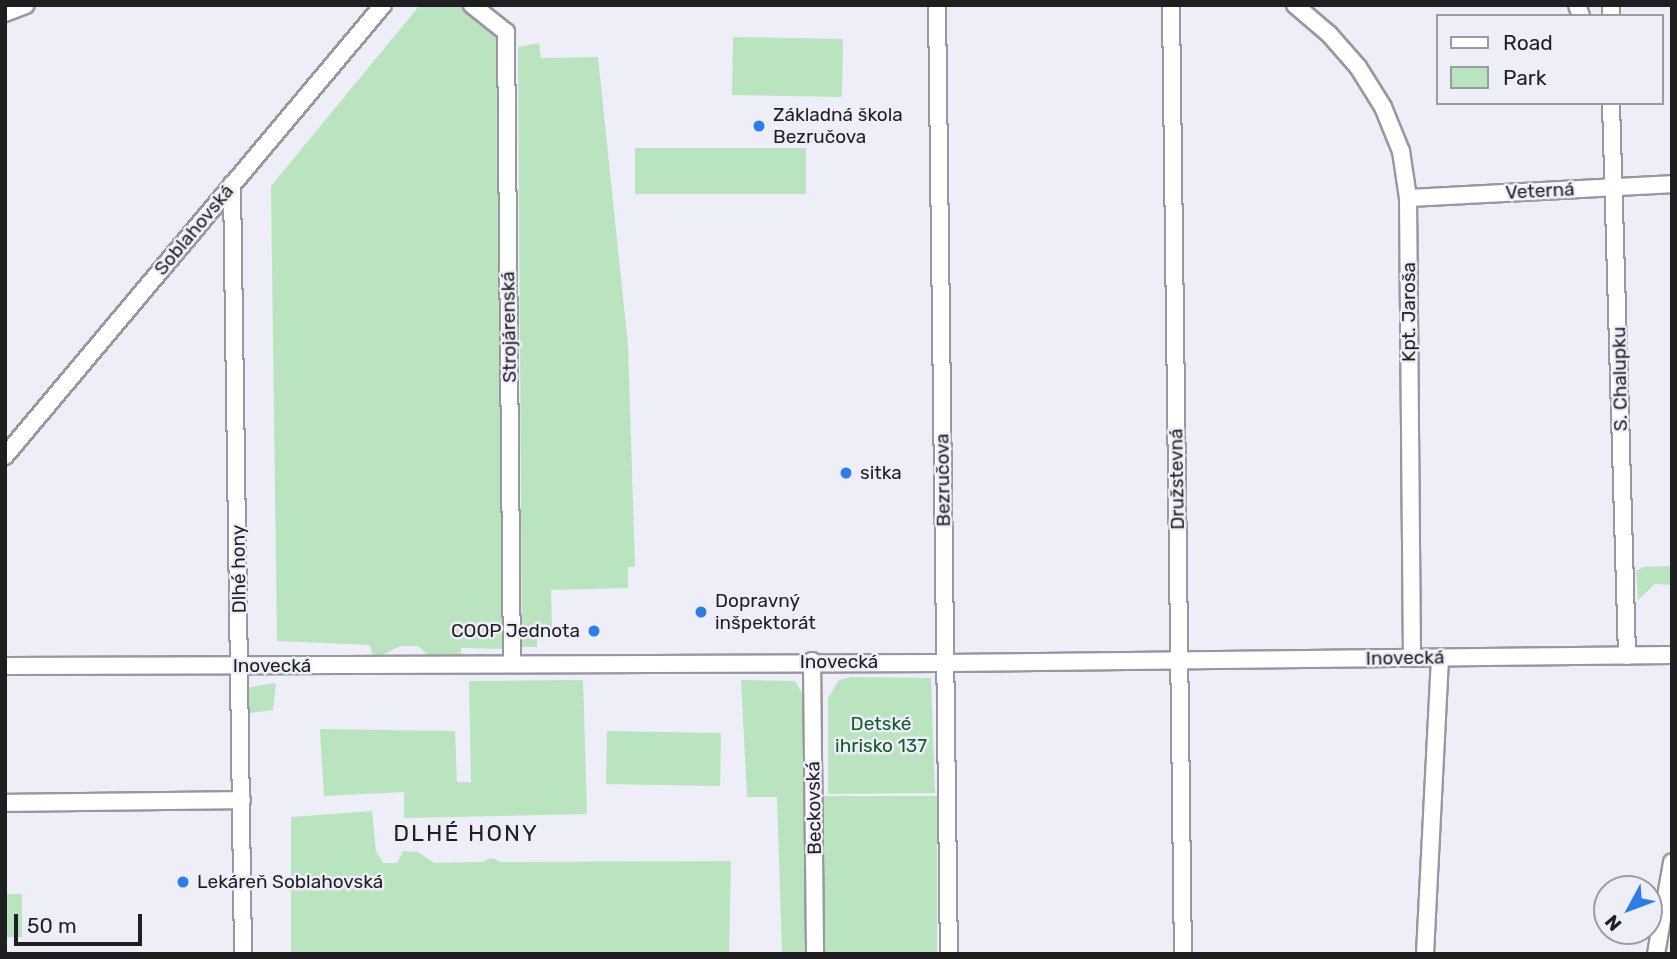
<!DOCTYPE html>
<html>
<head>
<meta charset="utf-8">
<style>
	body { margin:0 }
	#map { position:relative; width:1677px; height:959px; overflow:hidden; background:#eeeef8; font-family:Rubik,sans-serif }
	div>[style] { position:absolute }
	.green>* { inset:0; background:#bae3c0; transform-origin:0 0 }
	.roads { filter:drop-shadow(2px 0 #9898a0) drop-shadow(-2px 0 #9898a0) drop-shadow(0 2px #9898a0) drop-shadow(0 -2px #9898a0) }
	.minor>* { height:16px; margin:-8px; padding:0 8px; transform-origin:8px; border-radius:8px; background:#fff }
	.dots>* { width:19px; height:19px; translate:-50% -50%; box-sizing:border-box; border:4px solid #eeeef8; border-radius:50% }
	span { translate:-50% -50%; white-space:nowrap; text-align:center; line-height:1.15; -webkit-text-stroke:5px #eeeef8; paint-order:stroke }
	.poi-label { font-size:19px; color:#1f1f22 }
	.left { translate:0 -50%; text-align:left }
	.right { translate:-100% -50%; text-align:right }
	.street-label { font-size:19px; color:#1f1f22 }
	.park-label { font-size:19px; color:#145b29 }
	.quarter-label { font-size:23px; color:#1f1f22; letter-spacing:2px }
	.frame { position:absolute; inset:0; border:7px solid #1f1f22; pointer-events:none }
	.legend { position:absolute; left:1436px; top:14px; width:228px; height:91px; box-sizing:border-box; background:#eeeef8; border:2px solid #9b9ba2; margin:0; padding:9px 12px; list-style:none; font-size:21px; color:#1f1f22 }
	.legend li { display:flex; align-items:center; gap:14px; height:35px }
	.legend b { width:35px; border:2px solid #9b9ba2 }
	.north { position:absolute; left:1593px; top:875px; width:70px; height:70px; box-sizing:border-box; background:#eeeef8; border:2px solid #9b9ba2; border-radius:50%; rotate:229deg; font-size:19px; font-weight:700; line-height:28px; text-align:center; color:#1f1f22 }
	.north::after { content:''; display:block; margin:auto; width:24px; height:32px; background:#2d7ce8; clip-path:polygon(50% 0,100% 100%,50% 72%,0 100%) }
	.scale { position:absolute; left:14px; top:914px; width:128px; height:32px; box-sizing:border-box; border:4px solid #1f1f22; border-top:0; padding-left:9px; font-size:21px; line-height:24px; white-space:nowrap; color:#1f1f22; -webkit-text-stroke:5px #eeeef8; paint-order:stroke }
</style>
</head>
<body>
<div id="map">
	<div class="green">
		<i style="clip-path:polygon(420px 5px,461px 5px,502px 44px,506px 649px,461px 648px,461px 656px,428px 655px,418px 646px,400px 646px,375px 659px,369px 645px,277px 641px,271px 186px)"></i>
		<i style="left:733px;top:37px;width:110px;height:58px;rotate:1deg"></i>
		<i style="clip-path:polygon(539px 43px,541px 58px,598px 57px,628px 345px,635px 567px,628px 567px,628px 588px,551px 590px,552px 631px,537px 632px,537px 647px,522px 647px,518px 47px)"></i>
		<i style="left:635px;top:148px;width:171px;height:46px"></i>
		<i style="clip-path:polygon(1672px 566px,1672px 585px,1655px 584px,1638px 600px,1636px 571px,1643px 567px)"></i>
		<i style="clip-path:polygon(851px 677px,931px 678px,935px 793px,828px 794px,828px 698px,839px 680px)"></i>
		<i style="clip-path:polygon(583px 680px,587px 814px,404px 818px,404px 792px,324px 796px,320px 729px,455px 731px,457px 782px,471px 782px,469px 681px)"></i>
		<i style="clip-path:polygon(741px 680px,795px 681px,805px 698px,805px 954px,782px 954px,777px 797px,747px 797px)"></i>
		<i style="clip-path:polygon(276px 683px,273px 710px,244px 714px,245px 688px)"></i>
		<i style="left:607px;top:731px;width:114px;height:53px;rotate:1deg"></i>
		<i style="left:937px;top:796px;width:158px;height:114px;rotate:90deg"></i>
		<i style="clip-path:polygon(372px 811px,376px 851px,383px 863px,397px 863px,403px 851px,418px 852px,434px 863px,482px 862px,491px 858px,502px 862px,731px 861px,729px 954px,291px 954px,291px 817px)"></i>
		<i style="left:5px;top:894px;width:17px;height:43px"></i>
	</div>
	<div class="roads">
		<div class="minor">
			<i style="left:472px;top:5px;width:43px;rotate:38.5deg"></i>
			<i style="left:506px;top:32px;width:632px;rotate:89.46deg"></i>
			<i style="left:937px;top:5px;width:949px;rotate:89.28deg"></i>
			<i style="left:1171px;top:5px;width:949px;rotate:89.28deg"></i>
			<i style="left:1295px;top:5px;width:45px;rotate:40.5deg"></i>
			<i style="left:1329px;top:34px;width:44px;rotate:48.7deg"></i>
			<i style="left:1358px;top:67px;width:47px;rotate:58deg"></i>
			<i style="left:1383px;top:107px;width:48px;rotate:67.8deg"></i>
			<i style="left:1401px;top:151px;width:48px;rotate:81.5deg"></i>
			<i style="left:1408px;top:198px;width:460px;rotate:89.5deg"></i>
			<i style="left:1577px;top:5px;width:12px;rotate:70deg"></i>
			<i style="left:5px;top:13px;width:22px;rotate:-21deg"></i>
			<i style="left:1611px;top:16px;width:11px;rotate:-90deg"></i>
			<i style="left:1611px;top:103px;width:553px;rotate:88.34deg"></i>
			<i style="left:232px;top:184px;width:770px;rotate:89.18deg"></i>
			<i style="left:1408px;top:198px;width:264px;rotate:-3deg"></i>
			<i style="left:5px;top:456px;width:588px;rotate:-50.03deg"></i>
			<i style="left:812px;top:661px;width:293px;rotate:89.4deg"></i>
			<i style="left:5px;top:666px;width:941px;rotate:-0.18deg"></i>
			<i style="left:946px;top:663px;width:726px;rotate:-0.63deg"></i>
			<i style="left:5px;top:803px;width:237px;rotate:-0.7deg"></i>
			<i style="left:1425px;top:954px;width:297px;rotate:-87.1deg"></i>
			<i style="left:1656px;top:954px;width:93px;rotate:-80.1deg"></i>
		</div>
	</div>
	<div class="dots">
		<i style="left:759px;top:126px;background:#2d7ce8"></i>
		<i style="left:846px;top:473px;background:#2d7ce8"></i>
		<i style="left:701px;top:612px;background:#2d7ce8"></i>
		<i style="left:594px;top:631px;background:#2d7ce8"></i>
		<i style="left:183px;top:882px;background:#2d7ce8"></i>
	</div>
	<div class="poi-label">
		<span class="left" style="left:773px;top:126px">Základná škola<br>Bezručova</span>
		<span class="left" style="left:860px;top:473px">sitka</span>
		<span class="left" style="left:715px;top:612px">Dopravný<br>inšpektorát</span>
		<span class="right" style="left:580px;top:631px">COOP Jednota</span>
		<span class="left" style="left:197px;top:882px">Lekáreň Soblahovská</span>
	</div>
	<div class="street-label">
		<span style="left:1540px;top:191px;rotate:-3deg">Veterná</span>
		<span style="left:194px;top:230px;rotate:-50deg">Soblahovská</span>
		<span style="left:1409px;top:312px;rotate:-90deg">Kpt. Jaroša</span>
		<span style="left:509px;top:327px;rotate:-91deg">Strojárenská</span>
		<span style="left:1620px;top:379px;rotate:-91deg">S. Chalupku</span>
		<span style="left:1177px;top:479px;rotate:-91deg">Družstevná</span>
		<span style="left:943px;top:480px;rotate:-91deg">Bezručova</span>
		<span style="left:239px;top:569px;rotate:-91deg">Dlhé hony</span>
		<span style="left:1405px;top:658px;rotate:-1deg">Inovecká</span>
		<span style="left:839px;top:662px">Inovecká</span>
		<span style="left:272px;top:666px">Inovecká</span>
		<span style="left:814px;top:808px;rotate:-91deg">Beckovská</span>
	</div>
	<div class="park-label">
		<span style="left:881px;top:735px">Detské<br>ihrisko 137</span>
	</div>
	<div class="quarter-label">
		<span style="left:466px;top:833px">DLHÉ HONY</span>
	</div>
	<div class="frame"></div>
	<ul class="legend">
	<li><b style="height:9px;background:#fff"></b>Road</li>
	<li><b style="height:19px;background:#bae3c0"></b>Park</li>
	</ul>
	<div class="north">N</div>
	<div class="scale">50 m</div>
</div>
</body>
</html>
